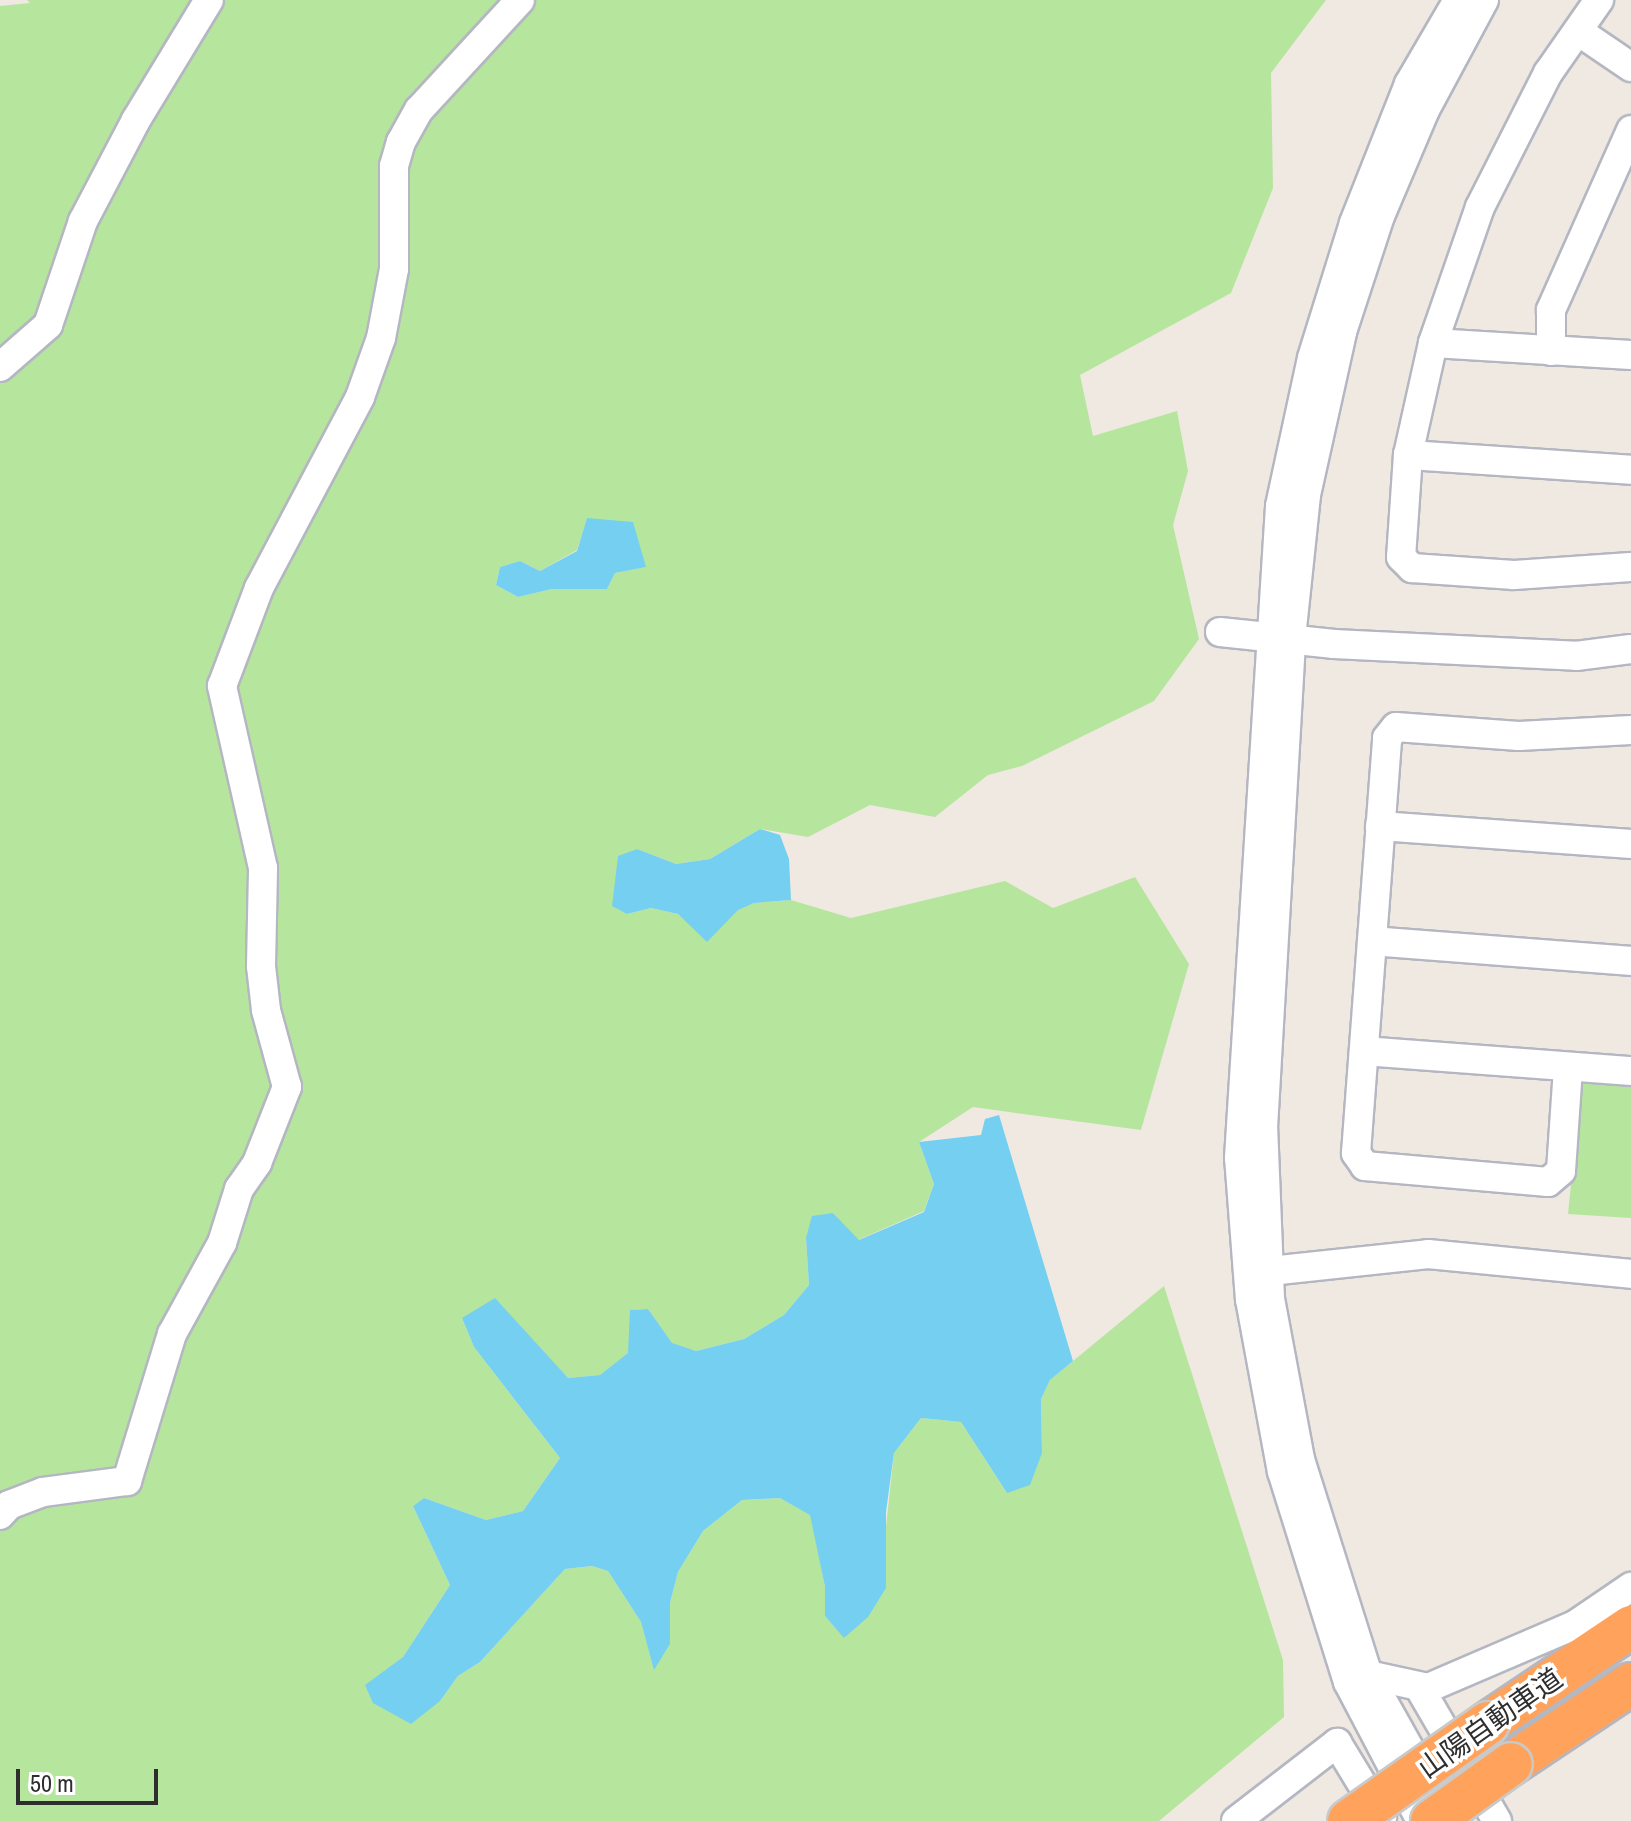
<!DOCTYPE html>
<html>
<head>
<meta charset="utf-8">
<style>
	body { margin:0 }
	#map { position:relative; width:1631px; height:1821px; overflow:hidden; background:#efe9e1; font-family:"Archivo Narrow","Noto Sans JP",sans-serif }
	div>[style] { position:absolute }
	.green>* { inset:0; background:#b6e59e }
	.water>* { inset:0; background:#75cff0 }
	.roads { filter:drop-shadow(2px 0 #b4b7c1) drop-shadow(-2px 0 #b4b7c1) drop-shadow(0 2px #b4b7c1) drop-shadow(0 -2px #b4b7c1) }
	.minor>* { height:28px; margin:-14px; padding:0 14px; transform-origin:14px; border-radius:14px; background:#fff }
	.highway>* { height:42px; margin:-21px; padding:0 21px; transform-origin:21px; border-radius:21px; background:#ffa35c }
	.bridges { filter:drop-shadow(2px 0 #c9c9c9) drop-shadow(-2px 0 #c9c9c9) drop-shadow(0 2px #c9c9c9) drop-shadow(0 -2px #c9c9c9) }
	.highway-bridge>* { height:42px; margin:-21px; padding:0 21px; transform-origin:21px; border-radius:21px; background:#ffa35c }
	span { translate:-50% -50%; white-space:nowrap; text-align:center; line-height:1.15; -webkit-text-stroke:7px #fff; paint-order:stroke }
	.street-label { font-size:28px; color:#2e2e2e }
	.scale { position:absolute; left:16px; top:1769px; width:142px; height:36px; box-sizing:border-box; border:4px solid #2e2e2e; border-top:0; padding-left:10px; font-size:24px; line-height:28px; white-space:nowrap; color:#2e2e2e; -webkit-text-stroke:6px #fff; paint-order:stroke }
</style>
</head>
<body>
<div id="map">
	<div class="green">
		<i style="clip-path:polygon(evenodd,27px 0,1326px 0,1271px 73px,1273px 188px,1231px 293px,1080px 375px,1093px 436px,1177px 411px,1188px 471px,1173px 525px,1199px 639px,1154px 701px,1022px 766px,988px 775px,935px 817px,870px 805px,808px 837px,760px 829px,710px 859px,676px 864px,637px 849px,618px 857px,617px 887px,627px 914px,651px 908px,678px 914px,689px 924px,754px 903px,791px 900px,851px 918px,1005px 881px,1053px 908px,1135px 877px,1189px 964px,1141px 1130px,973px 1107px,919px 1142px,934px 1184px,924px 1211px,858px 1240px,833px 1213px,806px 1239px,809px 1285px,784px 1315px,744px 1339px,696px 1351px,672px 1344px,648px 1309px,631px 1310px,629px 1353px,600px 1375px,568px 1378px,530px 1342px,462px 1318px,474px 1347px,560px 1458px,523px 1511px,486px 1520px,424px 1498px,413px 1506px,450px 1585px,403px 1657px,365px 1686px,440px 1701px,458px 1676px,480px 1662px,565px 1569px,592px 1566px,608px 1571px,641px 1622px,654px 1668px,670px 1644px,670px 1603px,678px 1572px,703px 1531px,742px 1500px,780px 1498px,811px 1515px,825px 1587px,825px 1616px,845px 1638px,884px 1545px,894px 1453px,921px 1418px,961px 1422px,1007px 1493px,1042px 1453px,1041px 1399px,1050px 1380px,1164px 1286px,1283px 1660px,1284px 1717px,1159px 1821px,0 1821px,0 6px,30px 3px,27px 0,587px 519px,645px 567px,615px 573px,607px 589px,552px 589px,518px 597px,496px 585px,500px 567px,520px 561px,540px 571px,577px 550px,587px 519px)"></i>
		<i style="clip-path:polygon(1582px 1077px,1631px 1080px,1631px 1218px,1568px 1214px)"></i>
	</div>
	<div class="water">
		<i style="clip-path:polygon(587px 518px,633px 522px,646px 567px,615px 573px,607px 589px,552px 589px,518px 597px,496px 585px,500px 567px,520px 561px,540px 571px,577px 551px)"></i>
		<i style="clip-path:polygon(760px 829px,780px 835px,789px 859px,791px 900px,754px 903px,738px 910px,707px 942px,678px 914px,651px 908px,627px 914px,612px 906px,618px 856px,637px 849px,676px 864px,710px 859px)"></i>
		<i style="clip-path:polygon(999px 1115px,1073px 1361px,1050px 1380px,1041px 1399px,1042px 1453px,1030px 1485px,1007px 1493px,961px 1422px,921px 1418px,894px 1453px,886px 1512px,886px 1588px,868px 1617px,844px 1638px,825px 1616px,825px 1587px,810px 1515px,780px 1498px,742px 1500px,703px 1531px,678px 1572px,670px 1603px,670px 1644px,654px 1670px,641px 1622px,608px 1571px,592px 1566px,565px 1569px,480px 1662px,458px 1676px,440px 1701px,411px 1724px,373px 1703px,365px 1685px,403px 1657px,450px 1585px,413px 1506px,424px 1498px,486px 1520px,523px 1511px,560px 1458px,474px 1347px,462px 1318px,495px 1298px,568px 1378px,600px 1375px,628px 1353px,630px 1310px,648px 1309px,672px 1343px,696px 1351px,744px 1339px,784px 1315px,809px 1285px,806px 1238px,812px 1216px,833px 1213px,859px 1240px,924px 1212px,934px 1184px,919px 1142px,981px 1135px,985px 1119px)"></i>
	</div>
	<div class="roads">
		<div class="minor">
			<i style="left:1599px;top:0;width:89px;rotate:124.9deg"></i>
			<i style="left:1548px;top:73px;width:150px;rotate:116.9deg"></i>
			<i style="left:1480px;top:207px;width:144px;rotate:109.1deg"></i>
			<i style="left:1433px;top:343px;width:115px;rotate:102.6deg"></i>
			<i style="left:1408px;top:455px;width:102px;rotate:93.9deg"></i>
			<i style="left:1401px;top:557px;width:16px;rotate:45deg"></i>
			<i style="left:1412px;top:568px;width:102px;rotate:3.9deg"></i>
			<i style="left:1514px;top:575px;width:117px;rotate:-3.9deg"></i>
			<i style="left:1578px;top:31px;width:64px;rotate:34.2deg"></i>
			<i style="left:1433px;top:343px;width:198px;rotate:3.5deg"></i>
			<i style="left:1551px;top:351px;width:41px;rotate:-90deg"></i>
			<i style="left:1551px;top:310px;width:197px;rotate:-66deg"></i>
			<i style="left:0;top:367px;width:64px;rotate:-41.2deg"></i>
			<i style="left:48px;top:325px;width:110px;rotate:-71.4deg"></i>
			<i style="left:83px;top:221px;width:114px;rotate:-62.3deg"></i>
			<i style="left:136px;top:120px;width:140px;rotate:-58.7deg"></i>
			<i style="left:1408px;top:455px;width:224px;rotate:3.8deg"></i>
			<i style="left:1220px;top:632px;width:115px;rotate:6deg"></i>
			<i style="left:1334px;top:644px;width:242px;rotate:2.8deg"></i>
			<i style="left:1576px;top:656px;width:55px;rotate:-7.3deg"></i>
			<i style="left:1380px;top:826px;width:252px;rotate:4.1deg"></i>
			<i style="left:1372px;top:941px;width:260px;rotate:4.4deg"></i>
			<i style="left:1364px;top:1051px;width:268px;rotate:4.3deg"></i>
			<i style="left:1568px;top:1068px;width:103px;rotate:93.9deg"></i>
			<i style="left:1561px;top:1171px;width:17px;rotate:140deg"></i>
			<i style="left:1548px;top:1182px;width:184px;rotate:-175deg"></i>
			<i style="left:1365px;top:1166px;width:16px;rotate:-125deg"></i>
			<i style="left:1356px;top:1153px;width:416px;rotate:-85.7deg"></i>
			<i style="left:1387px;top:738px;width:14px;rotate:-51deg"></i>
			<i style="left:1396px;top:727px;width:123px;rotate:4.2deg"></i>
			<i style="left:1519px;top:736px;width:112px;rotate:-3.1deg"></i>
			<i style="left:1270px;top:1271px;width:159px;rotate:-6.1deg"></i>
			<i style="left:1428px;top:1254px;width:204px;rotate:5.6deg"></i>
			<i style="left:0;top:1515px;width:13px;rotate:-48deg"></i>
			<i style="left:9px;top:1505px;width:36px;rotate:-21deg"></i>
			<i style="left:43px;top:1492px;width:85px;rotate:-7.5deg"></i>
			<i style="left:127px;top:1481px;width:154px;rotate:-73deg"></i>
			<i style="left:172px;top:1334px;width:104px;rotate:-61.2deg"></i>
			<i style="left:222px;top:1243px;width:57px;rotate:-72.5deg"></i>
			<i style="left:239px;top:1189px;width:32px;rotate:-55deg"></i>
			<i style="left:257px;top:1163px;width:82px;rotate:-68.5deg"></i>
			<i style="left:287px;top:1087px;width:80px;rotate:-105.3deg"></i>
			<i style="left:266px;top:1010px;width:44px;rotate:-96.5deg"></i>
			<i style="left:261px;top:966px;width:98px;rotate:-88.8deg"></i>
			<i style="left:263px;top:868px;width:187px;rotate:-102.7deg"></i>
			<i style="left:222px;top:686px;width:105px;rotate:-69.3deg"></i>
			<i style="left:259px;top:588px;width:216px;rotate:-62.1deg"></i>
			<i style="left:360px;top:397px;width:63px;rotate:-70.4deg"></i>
			<i style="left:381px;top:338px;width:70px;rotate:-79.3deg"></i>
			<i style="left:394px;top:269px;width:103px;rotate:-90deg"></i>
			<i style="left:394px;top:166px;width:25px;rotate:-74deg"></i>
			<i style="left:401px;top:142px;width:37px;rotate:-61deg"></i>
			<i style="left:419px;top:110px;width:149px;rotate:-47.4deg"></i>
			<i style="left:1368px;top:1675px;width:61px;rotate:12.2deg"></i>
			<i style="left:1428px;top:1688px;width:160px;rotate:-23.2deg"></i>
			<i style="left:1575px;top:1625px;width:68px;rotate:-34.2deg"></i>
			<i style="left:1419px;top:1687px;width:155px;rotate:59.8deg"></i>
			<i style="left:1236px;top:1821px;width:128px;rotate:-37.7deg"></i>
			<i style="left:1337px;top:1743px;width:87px;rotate:58.7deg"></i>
			<i style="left:1421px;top:1821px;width:157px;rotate:-117.7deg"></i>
			<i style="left:1348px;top:1682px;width:220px;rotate:-107.4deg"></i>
			<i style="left:1282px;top:1472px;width:175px;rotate:-100.5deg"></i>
			<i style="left:1250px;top:1300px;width:142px;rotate:-94.4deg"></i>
			<i style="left:1239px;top:1158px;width:653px;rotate:-86.4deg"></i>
			<i style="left:1280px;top:506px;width:151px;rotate:-77.8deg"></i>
			<i style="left:1312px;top:358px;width:141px;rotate:-72.7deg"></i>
			<i style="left:1354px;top:223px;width:149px;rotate:-68.4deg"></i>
			<i style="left:1409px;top:84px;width:97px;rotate:-59.7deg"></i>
			<i style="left:1450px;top:1821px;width:167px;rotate:-119.3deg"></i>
			<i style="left:1368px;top:1675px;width:226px;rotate:-107.5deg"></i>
			<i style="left:1300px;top:1459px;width:163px;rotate:-100.6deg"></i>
			<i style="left:1270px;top:1299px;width:171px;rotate:-92.3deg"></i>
			<i style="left:1263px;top:1128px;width:491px;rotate:-86.7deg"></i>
			<i style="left:1291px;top:638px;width:144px;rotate:-84deg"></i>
			<i style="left:1306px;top:495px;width:167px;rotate:-77.5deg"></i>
			<i style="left:1342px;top:332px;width:122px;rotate:-71.9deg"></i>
			<i style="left:1380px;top:216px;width:115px;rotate:-67deg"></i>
			<i style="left:1425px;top:110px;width:125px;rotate:-61.8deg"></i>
		</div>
		<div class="highway">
			<i style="left:1488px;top:1723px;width:172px;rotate:-33.9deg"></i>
			<i style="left:1511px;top:1764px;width:144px;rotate:-33.7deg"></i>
		</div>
	</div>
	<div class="bridges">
		<div class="highway-bridge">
			<i style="left:1349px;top:1821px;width:170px;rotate:-35.2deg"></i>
			<i style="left:1432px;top:1821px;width:97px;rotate:-35.8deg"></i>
		</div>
	</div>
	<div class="street-label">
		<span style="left:1490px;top:1723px;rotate:-35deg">山陽自動車道</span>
	</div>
	<div class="scale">50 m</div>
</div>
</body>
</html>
